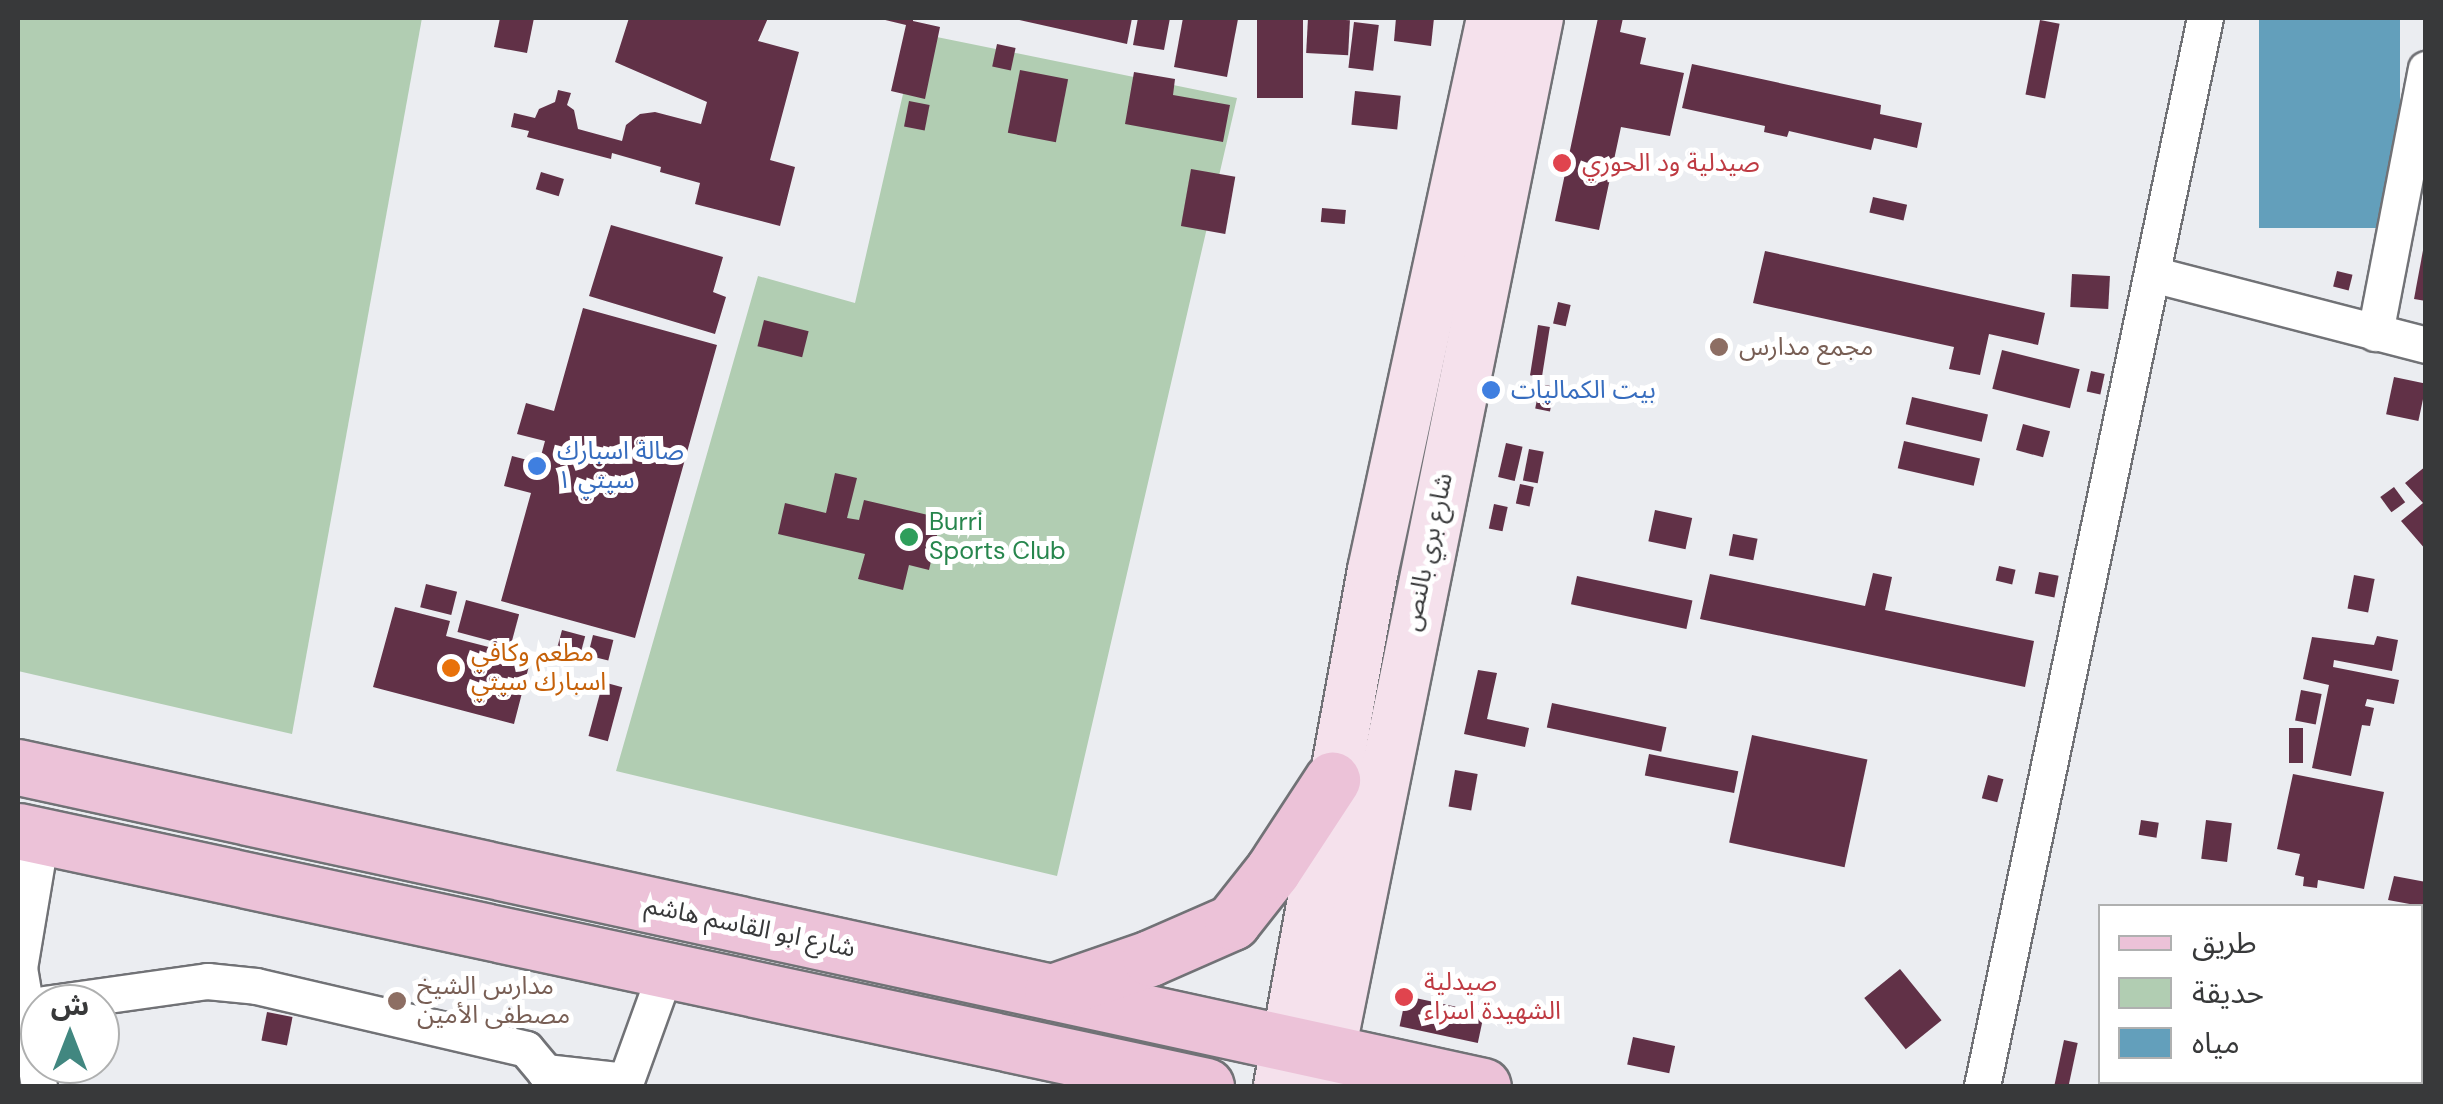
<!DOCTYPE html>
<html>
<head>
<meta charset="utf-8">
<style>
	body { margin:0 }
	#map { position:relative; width:2443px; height:1104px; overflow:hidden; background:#ebedf1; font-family:"DM Sans","Noto Sans Arabic",sans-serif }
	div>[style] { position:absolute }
	.green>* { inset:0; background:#b1cdb2 }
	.water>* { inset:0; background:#639fbb; transform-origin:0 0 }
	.building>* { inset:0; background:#613147; transform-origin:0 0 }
	.roads { filter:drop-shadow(2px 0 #717276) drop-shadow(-2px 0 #717276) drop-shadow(0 2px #717276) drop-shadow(0 -2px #717276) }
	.minor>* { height:35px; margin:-17.5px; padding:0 17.5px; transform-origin:17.5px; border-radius:17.5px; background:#fff }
	.secondary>* { height:50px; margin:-25px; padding:0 25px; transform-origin:25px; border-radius:25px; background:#f5e1ec }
	.primary>* { height:55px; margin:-27.5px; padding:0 27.5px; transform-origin:27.5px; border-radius:27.5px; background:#ecc2d8 }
	.dots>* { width:28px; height:28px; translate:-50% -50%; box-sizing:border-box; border:5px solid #fff; border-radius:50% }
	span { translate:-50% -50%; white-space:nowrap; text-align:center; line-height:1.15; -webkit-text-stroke:10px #fff; paint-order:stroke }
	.health-label { font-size:25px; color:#be3a42 }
	.left { translate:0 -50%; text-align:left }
	.education-label { font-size:25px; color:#785e54 }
	.shop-label { font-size:25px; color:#366cbe }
	.leisure-label { font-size:25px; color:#27864d }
	.street-label { font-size:25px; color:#38393a }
	.food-label { font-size:25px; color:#c56008 }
	.frame { position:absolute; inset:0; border:20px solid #38393a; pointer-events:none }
	.legend { position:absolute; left:2098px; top:904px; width:325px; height:180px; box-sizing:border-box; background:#fff; border:2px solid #afb0b0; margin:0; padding:12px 18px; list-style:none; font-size:30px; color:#38393a }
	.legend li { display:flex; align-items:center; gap:20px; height:50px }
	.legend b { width:50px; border:2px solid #afb0b0 }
	.north { position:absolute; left:20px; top:984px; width:100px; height:100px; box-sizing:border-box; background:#fff; border:2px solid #afb0b0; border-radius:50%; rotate:0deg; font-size:28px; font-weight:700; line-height:40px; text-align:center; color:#38393a }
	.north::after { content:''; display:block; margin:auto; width:35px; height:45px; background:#418780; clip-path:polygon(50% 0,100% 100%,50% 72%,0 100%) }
</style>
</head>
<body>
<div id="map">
	<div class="green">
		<i style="clip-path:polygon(18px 18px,422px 18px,292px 734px,18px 671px)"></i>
		<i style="clip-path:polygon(917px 33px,1237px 98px,1057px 876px,616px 771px,758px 276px,855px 303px)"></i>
	</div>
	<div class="water">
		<i style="left:2259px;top:18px;width:141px;height:210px"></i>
	</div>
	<div class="building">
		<i style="clip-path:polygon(500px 18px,534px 18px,527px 53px,494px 47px)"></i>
		<i style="clip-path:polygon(629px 18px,768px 18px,758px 41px,799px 52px,770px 160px,795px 167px,780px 226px,695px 204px,700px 183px,660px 172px,661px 167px,612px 153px,611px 159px,527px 137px,529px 131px,511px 127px,514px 113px,535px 118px,539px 109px,555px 102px,558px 90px,571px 93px,567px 105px,574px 110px,578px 129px,622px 141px,626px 125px,640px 114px,655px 112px,701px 124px,707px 102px,615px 62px)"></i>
		<i style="clip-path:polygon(877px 18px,913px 18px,913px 21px,940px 27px,925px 99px,891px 91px,906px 25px)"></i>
		<i style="clip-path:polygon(1010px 18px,1132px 18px,1127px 44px)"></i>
		<i style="clip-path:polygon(1138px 18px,1170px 18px,1164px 50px,1133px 45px)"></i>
		<i style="clip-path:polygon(1183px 18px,1238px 19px,1227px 77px,1174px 67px)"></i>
		<i style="left:1257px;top:18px;width:46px;height:80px"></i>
		<i style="left:1308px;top:18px;width:42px;height:35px;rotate:3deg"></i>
		<i style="clip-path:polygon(1396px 18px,1434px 18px,1431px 46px,1394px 41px)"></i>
		<i style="clip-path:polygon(1598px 18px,1623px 18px,1620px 32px,1646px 38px,1640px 64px,1684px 73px,1670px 136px,1621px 127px,1599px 230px,1555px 221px)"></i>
		<i style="left:2040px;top:20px;width:20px;height:76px;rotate:11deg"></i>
		<i style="left:1354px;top:22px;width:25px;height:46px;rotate:7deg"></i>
		<i style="left:997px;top:44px;width:19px;height:23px;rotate:12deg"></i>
		<i style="clip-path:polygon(1692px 64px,1881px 105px,1880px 114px,1922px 123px,1917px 148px,1874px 138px,1871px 150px,1789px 131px,1787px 137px,1764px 132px,1765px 126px,1682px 108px)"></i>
		<i style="left:1020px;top:70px;width:49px;height:64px;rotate:11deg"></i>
		<i style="clip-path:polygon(1134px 72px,1175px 79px,1173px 95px,1230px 105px,1223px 142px,1125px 124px)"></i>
		<i style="left:1355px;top:91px;width:46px;height:34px;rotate:6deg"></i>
		<i style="left:909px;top:101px;width:21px;height:26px;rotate:11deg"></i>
		<i style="left:1191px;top:169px;width:45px;height:58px;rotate:10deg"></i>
		<i style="left:541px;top:172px;width:24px;height:18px;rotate:17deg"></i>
		<i style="left:1873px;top:197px;width:35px;height:16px;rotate:13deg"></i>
		<i style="left:1322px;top:208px;width:24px;height:14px;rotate:5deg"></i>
		<i style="clip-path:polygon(611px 225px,723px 257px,713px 292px,726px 297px,715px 334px,589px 296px)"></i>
		<i style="clip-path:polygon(2424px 245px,2426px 246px,2426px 301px,2414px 299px)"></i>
		<i style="clip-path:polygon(1765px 251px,2045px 313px,2038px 345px,1989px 334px,1980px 375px,1949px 369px,1954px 347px,1753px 303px)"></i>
		<i style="left:2337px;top:271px;width:16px;height:16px;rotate:14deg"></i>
		<i style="left:2072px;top:274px;width:38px;height:33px;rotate:3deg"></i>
		<i style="left:1558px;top:302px;width:13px;height:22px;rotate:13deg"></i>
		<i style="clip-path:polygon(583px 308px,717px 345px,635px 638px,501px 601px,531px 493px,504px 486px,512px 456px,539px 463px,545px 441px,517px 434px,526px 403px,554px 411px)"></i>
		<i style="left:764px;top:320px;width:46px;height:27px;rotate:14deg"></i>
		<i style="left:1538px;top:325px;width:12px;height:51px;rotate:9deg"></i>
		<i style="left:2002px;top:350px;width:80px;height:40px;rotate:14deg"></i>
		<i style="left:2091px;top:371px;width:14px;height:21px;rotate:12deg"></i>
		<i style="left:2394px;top:377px;width:33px;height:38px;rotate:12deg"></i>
		<i style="left:1540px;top:384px;width:15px;height:25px;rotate:11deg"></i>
		<i style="left:1912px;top:397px;width:78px;height:28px;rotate:13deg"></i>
		<i style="left:2023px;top:424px;width:28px;height:27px;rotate:15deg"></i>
		<i style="left:1904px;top:441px;width:78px;height:28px;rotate:13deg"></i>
		<i style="left:1506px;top:443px;width:17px;height:35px;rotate:13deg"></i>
		<i style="left:1529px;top:449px;width:15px;height:32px;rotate:11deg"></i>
		<i style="clip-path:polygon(2426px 466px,2426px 550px,2401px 521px,2423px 503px,2405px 483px)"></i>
		<i style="clip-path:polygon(835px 473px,857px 478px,847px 518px,859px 520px,864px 500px,941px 518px,929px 570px,909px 565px,903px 590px,858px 579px,865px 554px,778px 534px,785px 503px,826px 513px)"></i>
		<i style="left:1520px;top:484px;width:14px;height:20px;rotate:12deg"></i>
		<i style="left:2394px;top:487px;width:19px;height:17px;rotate:54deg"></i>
		<i style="left:1494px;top:504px;width:14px;height:25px;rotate:12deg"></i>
		<i style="left:1655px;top:510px;width:38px;height:32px;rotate:12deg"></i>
		<i style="left:1733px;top:534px;width:25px;height:22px;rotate:11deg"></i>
		<i style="left:1999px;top:566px;width:17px;height:15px;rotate:13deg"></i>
		<i style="left:2039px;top:572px;width:20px;height:22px;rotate:11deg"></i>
		<i style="clip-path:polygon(1873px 573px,1892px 577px,1885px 610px,2034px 641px,2025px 687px,1700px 619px,1710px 574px,1865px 606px)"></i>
		<i style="left:2354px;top:575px;width:21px;height:34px;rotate:11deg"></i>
		<i style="left:1577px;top:576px;width:118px;height:29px;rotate:12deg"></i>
		<i style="left:426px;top:584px;width:32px;height:24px;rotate:14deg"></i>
		<i style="left:466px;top:600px;width:55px;height:33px;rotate:15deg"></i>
		<i style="clip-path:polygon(395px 607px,450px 621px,446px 636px,531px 658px,514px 724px,373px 687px)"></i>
		<i style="left:562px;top:630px;width:24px;height:21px;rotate:15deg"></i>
		<i style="left:593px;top:635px;width:21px;height:21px;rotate:14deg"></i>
		<i style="clip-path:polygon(2377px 636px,2398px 640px,2392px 671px,2334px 660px,2333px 667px,2399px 680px,2394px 704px,2367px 699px,2365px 706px,2374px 708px,2370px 726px,2362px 725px,2351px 776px,2312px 768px,2329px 685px,2303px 679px,2312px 637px,2374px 645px)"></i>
		<i style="clip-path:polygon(1478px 670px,1497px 673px,1487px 719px,1529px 728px,1525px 747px,1464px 734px)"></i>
		<i style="left:603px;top:682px;width:20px;height:56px;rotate:15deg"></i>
		<i style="left:2301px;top:690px;width:21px;height:31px;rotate:11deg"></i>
		<i style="left:1552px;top:703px;width:117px;height:25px;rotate:12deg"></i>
		<i style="left:2289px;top:728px;width:14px;height:35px"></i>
		<i style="left:1752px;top:735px;width:118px;height:110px;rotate:12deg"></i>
		<i style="left:1649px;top:754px;width:91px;height:22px;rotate:11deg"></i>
		<i style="left:1455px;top:770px;width:23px;height:37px;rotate:10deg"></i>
		<i style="clip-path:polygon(2293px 774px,2384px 792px,2364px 889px,2318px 880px,2317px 888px,2303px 886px,2304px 877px,2295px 875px,2300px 854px,2277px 849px)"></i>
		<i style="left:1988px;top:775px;width:16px;height:24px;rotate:15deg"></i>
		<i style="left:2141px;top:820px;width:18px;height:15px;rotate:9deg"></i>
		<i style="left:2206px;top:820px;width:26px;height:39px;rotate:7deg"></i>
		<i style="clip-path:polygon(2394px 876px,2426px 882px,2426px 907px,2388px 900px)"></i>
		<i style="left:1900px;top:969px;width:66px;height:46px;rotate:51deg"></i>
		<i style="clip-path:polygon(2420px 973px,2426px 974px,2426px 1086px,2382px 1086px,2383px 1082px,2420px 1082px)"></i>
		<i style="left:1406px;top:996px;width:80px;height:31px;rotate:12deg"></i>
		<i style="left:267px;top:1012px;width:26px;height:29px;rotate:11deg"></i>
		<i style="left:1633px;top:1037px;width:43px;height:28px;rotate:12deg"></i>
		<i style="left:2064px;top:1040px;width:14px;height:47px;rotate:12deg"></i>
	</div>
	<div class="roads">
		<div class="minor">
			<i style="left:2152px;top:274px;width:283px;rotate:14.5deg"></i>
			<i style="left:2375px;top:333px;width:269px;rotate:-79.1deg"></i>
			<i style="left:44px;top:1004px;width:165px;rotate:-8deg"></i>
			<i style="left:207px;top:981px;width:49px;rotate:5.8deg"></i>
			<i style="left:256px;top:986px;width:277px;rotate:13.1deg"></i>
			<i style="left:526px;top:1049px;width:30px;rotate:50deg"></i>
			<i style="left:545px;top:1072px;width:81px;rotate:6.3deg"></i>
			<i style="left:39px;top:1086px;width:120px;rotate:-99.6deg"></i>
			<i style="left:19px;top:968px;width:134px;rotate:-80.5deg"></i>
			<i style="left:624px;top:1086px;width:123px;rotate:-70.1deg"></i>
			<i style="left:1982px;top:1086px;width:1091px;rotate:-78.21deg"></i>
		</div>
		<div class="secondary">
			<i style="left:1279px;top:1086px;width:524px;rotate:-79.68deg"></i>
			<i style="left:1373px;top:570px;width:565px;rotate:-77.83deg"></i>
			<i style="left:1323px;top:1086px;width:1089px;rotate:-78.62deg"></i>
		</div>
		<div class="primary">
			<i style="left:18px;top:767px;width:1499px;rotate:12.28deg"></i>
			<i style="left:18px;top:831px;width:1215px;rotate:12.11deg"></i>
			<i style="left:1052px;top:992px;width:104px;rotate:-19.1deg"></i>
			<i style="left:1150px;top:958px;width:90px;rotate:-23.7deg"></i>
			<i style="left:1232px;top:922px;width:66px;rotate:-51.7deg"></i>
			<i style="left:1273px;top:870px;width:108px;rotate:-56.8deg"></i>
		</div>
	</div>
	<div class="dots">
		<i style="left:1562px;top:163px;background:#e0444e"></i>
		<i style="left:1719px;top:347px;background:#8d6e63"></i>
		<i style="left:1491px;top:390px;background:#3f7fe0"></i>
		<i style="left:537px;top:466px;background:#3f7fe0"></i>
		<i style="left:909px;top:537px;background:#2e9e5b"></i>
		<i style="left:451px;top:668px;background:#e8710a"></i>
		<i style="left:1404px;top:997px;background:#e0444e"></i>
		<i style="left:397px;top:1001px;background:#8d6e63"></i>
	</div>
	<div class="health-label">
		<span class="left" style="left:1582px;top:163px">صيدلية ود الحوري</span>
		<span class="left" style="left:1424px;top:997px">صيدلية<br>الشهيدة اسراء</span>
	</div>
	<div class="education-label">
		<span class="left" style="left:1739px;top:347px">مجمع مدارس</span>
		<span class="left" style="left:417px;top:1001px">مدارس الشيخ<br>مصطفى الأمين</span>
	</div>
	<div class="shop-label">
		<span class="left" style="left:1511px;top:390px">بيت الكماليات</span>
		<span class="left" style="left:557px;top:466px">صالة اسبارك<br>سيتي ١</span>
	</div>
	<div class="leisure-label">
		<span class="left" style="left:929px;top:537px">Burri<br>Sports Club</span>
	</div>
	<div class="street-label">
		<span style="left:1428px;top:552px;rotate:-78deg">شارع بري بالنص</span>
		<span style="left:750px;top:927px;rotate:12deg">شارع ابو القاسم هاشم</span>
	</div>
	<div class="food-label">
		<span class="left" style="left:471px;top:668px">مطعم وكافي<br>اسبارك سيتي</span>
	</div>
	<div class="frame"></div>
	<ul class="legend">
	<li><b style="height:12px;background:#ecc2d8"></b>طريق</li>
	<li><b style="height:28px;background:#b1cdb2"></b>حديقة</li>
	<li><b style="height:28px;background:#639fbb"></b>مياه</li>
	</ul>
	<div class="north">ش</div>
</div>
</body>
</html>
